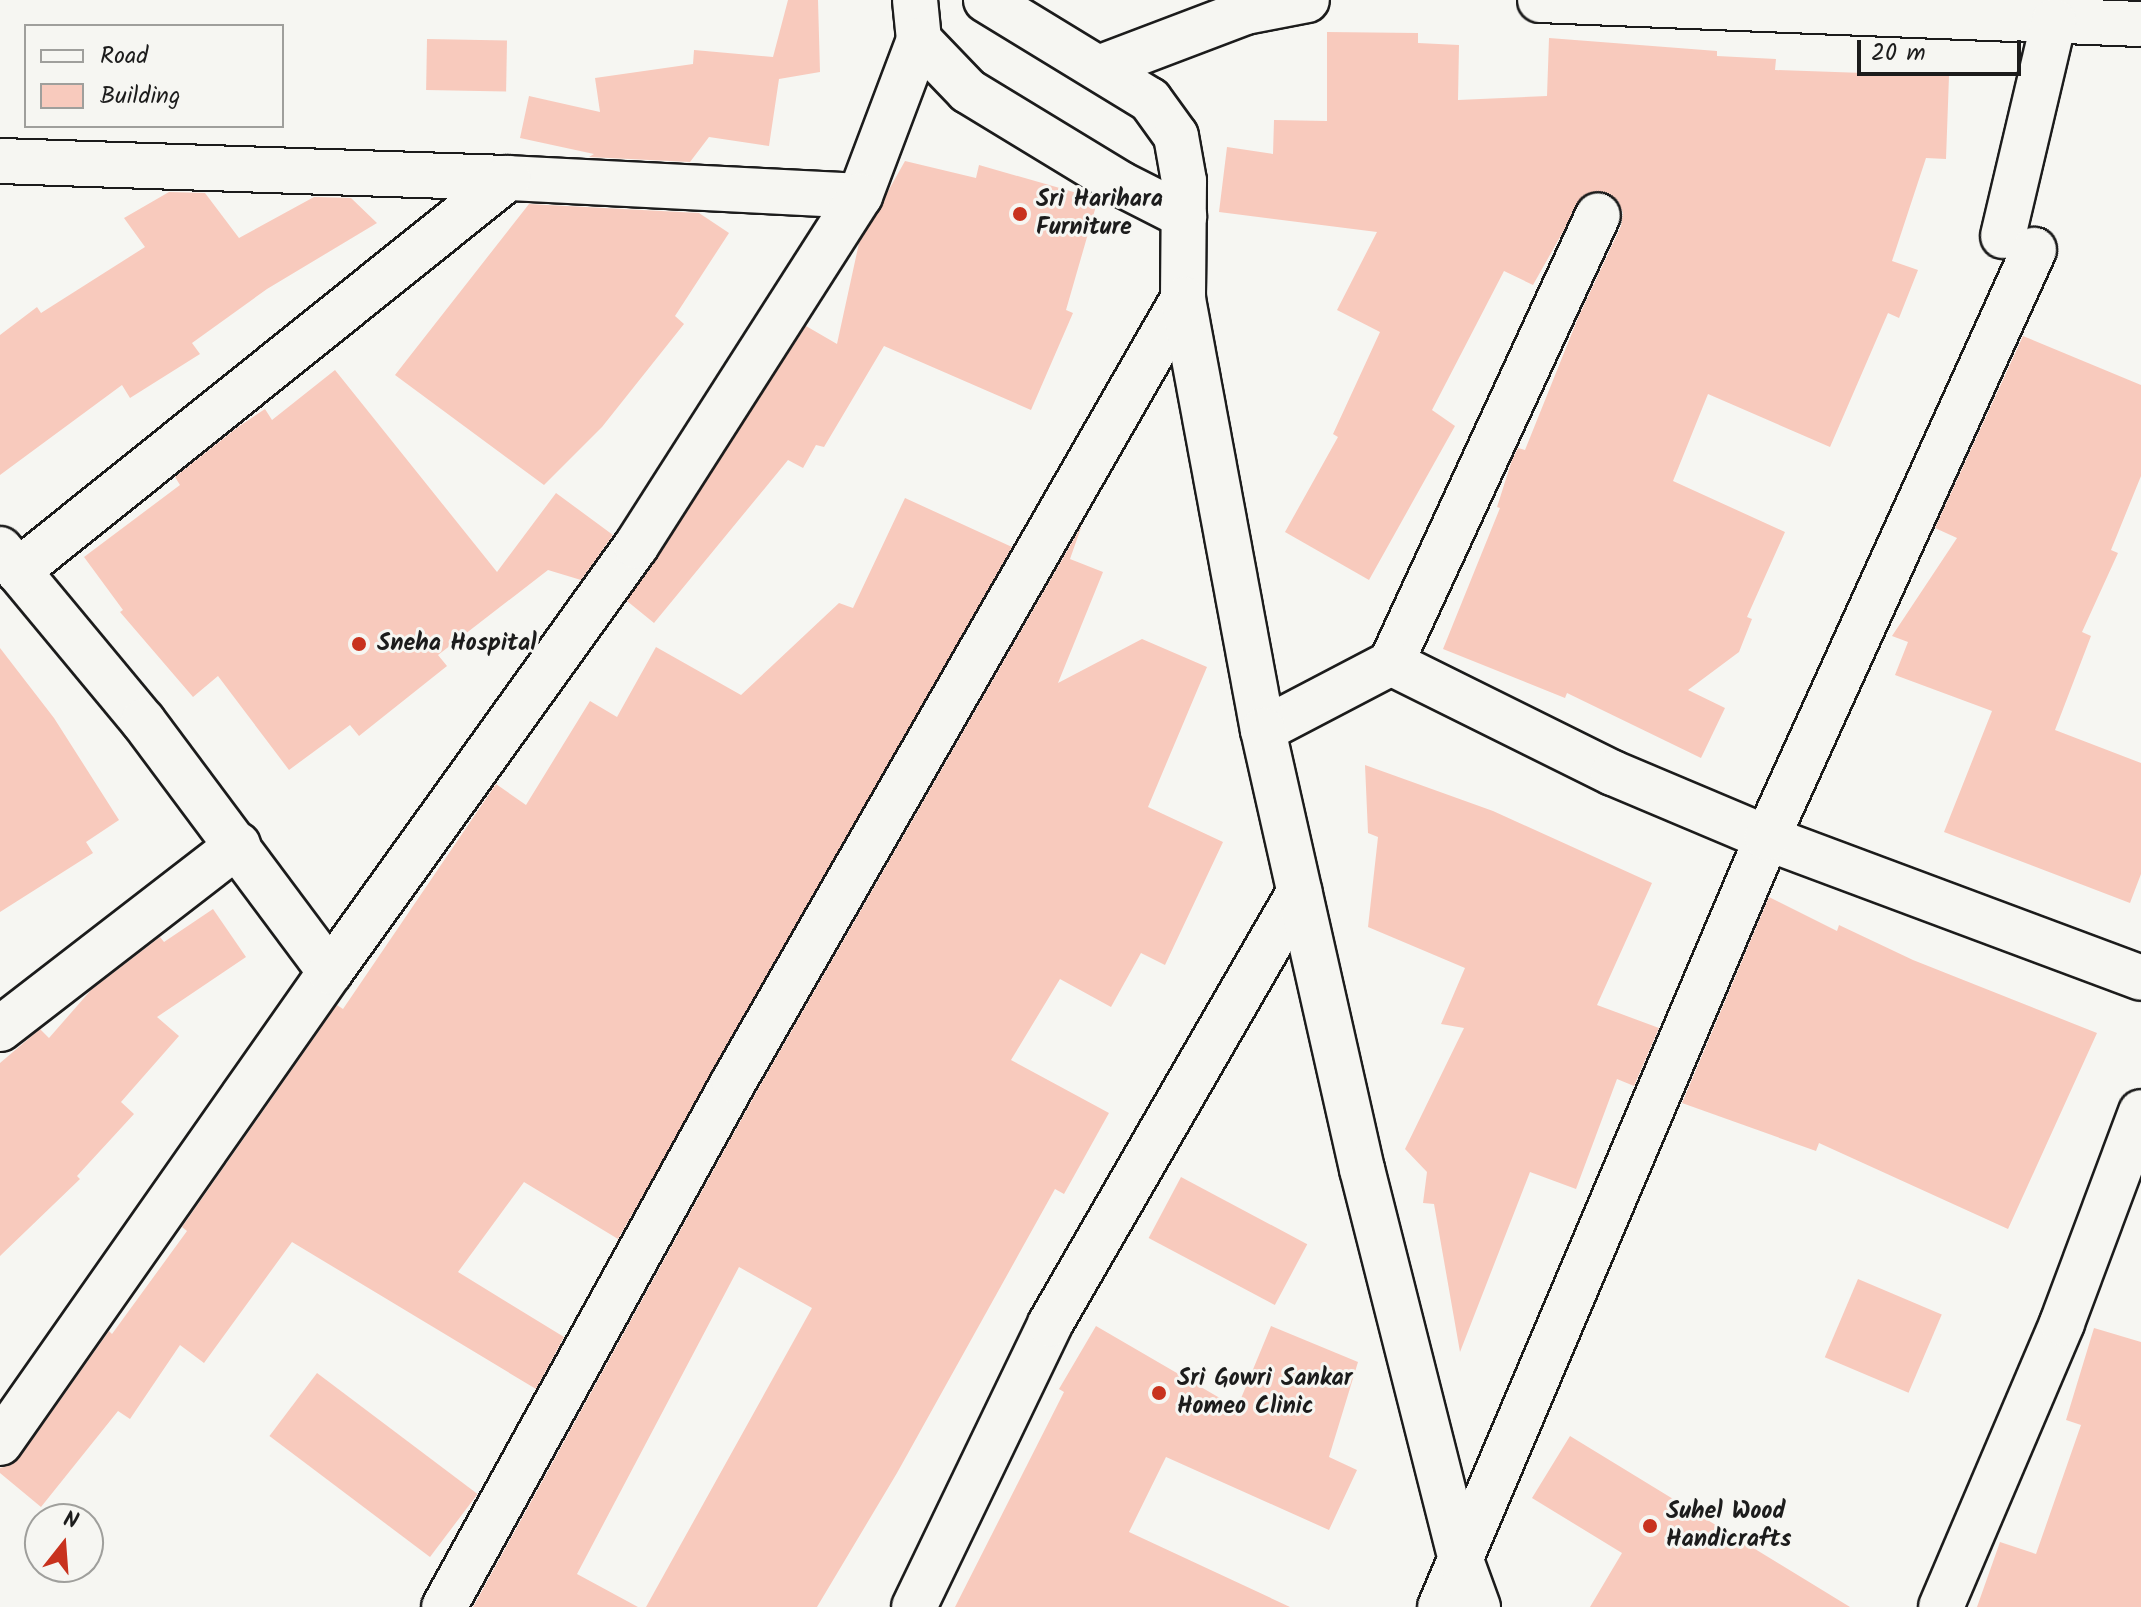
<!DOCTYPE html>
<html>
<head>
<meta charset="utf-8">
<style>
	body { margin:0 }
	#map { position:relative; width:2141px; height:1607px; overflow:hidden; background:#f6f6f2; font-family:Kalam,sans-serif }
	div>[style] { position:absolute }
	.building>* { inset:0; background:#f8cabd; transform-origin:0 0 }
	.roads { filter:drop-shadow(2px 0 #1c1c1c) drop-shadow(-2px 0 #1c1c1c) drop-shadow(0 2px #1c1c1c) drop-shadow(0 -2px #1c1c1c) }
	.minor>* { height:44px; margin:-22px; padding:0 22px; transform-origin:22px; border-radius:22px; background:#f6f6f2 }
	.tertiary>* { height:44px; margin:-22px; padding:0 22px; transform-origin:22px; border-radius:22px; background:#f6f6f2 }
	.dots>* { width:22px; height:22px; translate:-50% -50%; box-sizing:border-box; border:4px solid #f6f6f2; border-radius:50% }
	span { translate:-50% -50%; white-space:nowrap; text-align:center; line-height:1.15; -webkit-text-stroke:6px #f6f6f2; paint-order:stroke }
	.poi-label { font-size:24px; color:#1c1c1c; font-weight:700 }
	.left { translate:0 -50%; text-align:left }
	.legend { position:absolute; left:24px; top:24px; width:260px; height:104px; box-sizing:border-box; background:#f6f6f2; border:2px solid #9f9f9c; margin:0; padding:10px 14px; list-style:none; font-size:24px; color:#1c1c1c }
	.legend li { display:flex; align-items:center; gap:16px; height:40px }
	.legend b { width:40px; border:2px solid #9f9f9c }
	.north { position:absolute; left:24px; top:1503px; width:80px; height:80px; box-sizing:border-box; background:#f6f6f2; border:2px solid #9f9f9c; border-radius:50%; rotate:17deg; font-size:22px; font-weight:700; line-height:32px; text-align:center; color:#1c1c1c }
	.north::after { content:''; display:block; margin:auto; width:28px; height:36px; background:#c8321e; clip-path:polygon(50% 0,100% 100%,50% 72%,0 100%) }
	.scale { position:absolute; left:1857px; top:40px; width:164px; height:36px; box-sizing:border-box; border:4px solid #1c1c1c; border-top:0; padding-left:10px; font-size:24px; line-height:28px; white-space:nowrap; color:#1c1c1c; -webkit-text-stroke:6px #f6f6f2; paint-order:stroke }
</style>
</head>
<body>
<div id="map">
	<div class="building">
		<i style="clip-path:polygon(788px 0,818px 0,820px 72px,779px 79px,769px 146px,709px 137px,690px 162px,589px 157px,594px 154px,520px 138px,529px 96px,600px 112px,595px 78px,693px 64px,694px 50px,773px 57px)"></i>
		<i style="clip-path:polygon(1327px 32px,1418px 33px,1418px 43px,1459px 45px,1458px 100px,1547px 96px,1549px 38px,1717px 51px,1717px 56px,1776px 59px,1775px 70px,1949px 76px,1946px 159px,1926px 158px,1892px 261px,1918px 270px,1899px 318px,1888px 313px,1830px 447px,1708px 394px,1673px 481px,1785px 532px,1747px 617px,1752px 619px,1739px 652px,1688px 690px,1725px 708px,1701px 758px,1567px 693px,1565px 698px,1443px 649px,1500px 508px,1497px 507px,1512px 460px,1518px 448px,1525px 450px,1578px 318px,1621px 226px,1623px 213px,1618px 201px,1609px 194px,1597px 191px,1583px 196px,1533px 285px,1504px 271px,1432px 410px,1455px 426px,1369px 580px,1285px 532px,1338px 437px,1333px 434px,1380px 332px,1337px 310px,1377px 232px,1219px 212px,1227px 147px,1273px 154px,1274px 120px,1327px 121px)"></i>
		<i style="left:427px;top:39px;width:80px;height:51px;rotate:1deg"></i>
		<i style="clip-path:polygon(905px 161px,976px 178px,979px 165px,1098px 199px,1066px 310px,1073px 313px,1031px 410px,884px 346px,824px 447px,816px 445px,803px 468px,788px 460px,654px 623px,627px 601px,806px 326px,837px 344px,859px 243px)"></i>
		<i style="clip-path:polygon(169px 192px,205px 193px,239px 238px,314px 197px,351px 198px,377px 223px,267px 289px,192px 343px,200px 354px,130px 398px,122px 385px,0 475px,0 335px,37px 307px,41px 313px,145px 247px,124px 218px)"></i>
		<i style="clip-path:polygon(529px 204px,699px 213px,729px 233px,675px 316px,684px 324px,602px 427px,544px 485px,395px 375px)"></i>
		<i style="clip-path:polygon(2023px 336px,2141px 385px,2141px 476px,2111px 550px,2118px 553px,2082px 632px,2091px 636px,2055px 730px,2141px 763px,2141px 874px,2130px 903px,1944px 832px,1992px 711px,1895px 675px,1908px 642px,1892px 636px,1957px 538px,1935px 528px)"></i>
		<i style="clip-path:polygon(335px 370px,497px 572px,556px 493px,613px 535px,581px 580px,548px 570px,438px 655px,447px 666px,359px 736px,350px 725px,289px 770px,218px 676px,193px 697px,120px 612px,123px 610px,84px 557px,180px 485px,175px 477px,238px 427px,265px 409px,272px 420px)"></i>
		<i style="clip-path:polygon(905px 498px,1012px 547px,618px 1239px,524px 1182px,458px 1272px,564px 1337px,536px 1389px,292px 1242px,204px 1363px,180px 1345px,130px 1419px,118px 1411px,41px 1507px,0 1473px,0 1468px,11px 1465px,20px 1457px,109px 1331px,112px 1334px,187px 1231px,182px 1227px,337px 1005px,343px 1009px,496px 784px,526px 805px,590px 701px,617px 717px,656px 647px,741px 695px,839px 603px,853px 608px)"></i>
		<i style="clip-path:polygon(1082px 525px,1070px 559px,1103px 572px,1058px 683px,1142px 639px,1207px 667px,1148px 807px,1223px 842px,1165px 965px,1141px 953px,1111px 1007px,1060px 979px,1011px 1060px,1109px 1113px,1064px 1194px,1055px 1189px,897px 1473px,817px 1607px,646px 1607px,812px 1308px,739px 1267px,577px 1574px,638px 1607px,473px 1607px,756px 1093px)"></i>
		<i style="clip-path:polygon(0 648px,54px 718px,119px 820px,86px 842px,93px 853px,0 912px)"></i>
		<i style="clip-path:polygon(1365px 765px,1493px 811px,1652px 883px,1597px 1005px,1659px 1028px,1634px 1086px,1617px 1079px,1576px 1189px,1530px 1172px,1460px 1352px,1434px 1204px,1423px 1203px,1427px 1172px,1405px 1149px,1464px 1028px,1441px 1024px,1465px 968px,1368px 927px,1378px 837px,1368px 833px)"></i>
		<i style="clip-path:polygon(1769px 897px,1837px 931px,1839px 925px,1913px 960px,2097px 1033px,2008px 1229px,1819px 1143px,1816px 1151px,1682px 1103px)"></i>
		<i style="clip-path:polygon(213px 909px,246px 957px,157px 1017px,179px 1036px,121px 1102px,134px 1114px,77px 1176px,80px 1179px,0 1256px,0 1063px,40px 1029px,49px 1038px,91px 990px,160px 937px,164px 942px)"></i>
		<i style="left:1181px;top:1177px;width:143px;height:69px;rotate:28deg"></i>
		<i style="left:1858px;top:1279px;width:91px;height:85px;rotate:23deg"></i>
		<i style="clip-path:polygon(1096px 1326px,1237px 1408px,1271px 1326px,1358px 1362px,1329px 1457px,1357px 1470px,1329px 1530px,1166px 1457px,1129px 1532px,1290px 1607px,955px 1607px,1064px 1392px,1059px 1389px)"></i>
		<i style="clip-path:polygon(2094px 1328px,2141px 1342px,2141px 1607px,1977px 1607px,2000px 1542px,2036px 1554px,2081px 1425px,2066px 1420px)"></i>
		<i style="left:317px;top:1373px;width:201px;height:79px;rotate:37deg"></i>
		<i style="clip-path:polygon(1570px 1436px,1850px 1607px,1590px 1607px,1622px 1553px,1532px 1498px)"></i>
	</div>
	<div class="roads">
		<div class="minor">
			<i style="left:1540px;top:0;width:601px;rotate:2.29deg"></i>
			<i style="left:1101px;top:67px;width:155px;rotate:-20.8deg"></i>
			<i style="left:1246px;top:12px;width:62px;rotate:-11.1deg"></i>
			<i style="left:0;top:161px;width:508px;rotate:1.92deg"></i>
			<i style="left:508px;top:178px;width:352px;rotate:2.9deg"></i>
			<i style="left:860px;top:196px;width:167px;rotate:-69.3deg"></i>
			<i style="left:2003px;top:236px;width:221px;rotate:-76.7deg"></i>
			<i style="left:0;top:549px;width:224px;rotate:50.3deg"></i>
			<i style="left:143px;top:721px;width:313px;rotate:53.3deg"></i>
			<i style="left:330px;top:972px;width:575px;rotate:125.02deg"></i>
			<i style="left:18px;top:571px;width:628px;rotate:-38.73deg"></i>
			<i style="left:1391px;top:663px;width:493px;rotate:-65.2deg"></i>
			<i style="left:1263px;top:730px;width:144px;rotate:-27.6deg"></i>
			<i style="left:1391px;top:663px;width:248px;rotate:26.4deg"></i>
			<i style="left:1613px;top:773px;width:167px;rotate:22.9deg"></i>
			<i style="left:1767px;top:838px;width:399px;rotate:20.5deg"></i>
			<i style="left:330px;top:972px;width:525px;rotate:-54.31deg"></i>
			<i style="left:636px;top:546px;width:416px;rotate:-57.4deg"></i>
			<i style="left:0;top:1029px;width:301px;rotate:-37.7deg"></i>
			<i style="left:444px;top:1607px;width:601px;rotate:-61.13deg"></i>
			<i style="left:734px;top:1081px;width:902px;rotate:-60.14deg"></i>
			<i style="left:914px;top:1607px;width:314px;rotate:-64.3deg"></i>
			<i style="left:1050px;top:1324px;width:499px;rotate:-60deg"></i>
			<i style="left:1440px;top:1607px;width:836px;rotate:-66.96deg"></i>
			<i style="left:1767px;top:838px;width:646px;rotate:-65.58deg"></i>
			<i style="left:1941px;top:1607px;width:309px;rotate:-66.9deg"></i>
			<i style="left:2062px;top:1323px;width:225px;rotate:-69.5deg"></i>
		</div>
		<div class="tertiary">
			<i style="left:915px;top:0;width:40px;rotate:84.3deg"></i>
			<i style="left:919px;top:40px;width:71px;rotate:46.1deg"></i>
			<i style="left:968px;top:91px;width:179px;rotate:31.3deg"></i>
			<i style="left:1121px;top:184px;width:71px;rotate:26.9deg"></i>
			<i style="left:986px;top:0;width:192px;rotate:31.4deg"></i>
			<i style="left:1150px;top:100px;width:44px;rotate:54.2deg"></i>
			<i style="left:1176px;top:136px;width:46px;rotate:79.9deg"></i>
			<i style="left:1184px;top:181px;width:118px;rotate:90.5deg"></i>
			<i style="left:1183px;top:299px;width:438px;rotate:79.5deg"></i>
			<i style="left:1263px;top:730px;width:450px;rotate:77.3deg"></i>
			<i style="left:1362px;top:1169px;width:406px;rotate:75.8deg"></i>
			<i style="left:1462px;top:1563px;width:47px;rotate:70deg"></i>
		</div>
	</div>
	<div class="dots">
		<i style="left:1020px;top:214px;background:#c8321e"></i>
		<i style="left:359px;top:644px;background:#c8321e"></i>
		<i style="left:1159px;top:1393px;background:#c8321e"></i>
		<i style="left:1650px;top:1526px;background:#c8321e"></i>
	</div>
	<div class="poi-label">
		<span class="left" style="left:1036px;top:214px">Sri Harihara<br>Furniture</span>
		<span class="left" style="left:377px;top:644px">Sneha Hospital</span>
		<span class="left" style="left:1177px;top:1393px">Sri Gowri Sankar<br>Homeo Clinic</span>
		<span class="left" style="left:1666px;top:1526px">Suhel Wood<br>Handicrafts</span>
	</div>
	<ul class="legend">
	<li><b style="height:10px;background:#f6f6f2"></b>Road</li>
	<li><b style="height:22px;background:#f8cabd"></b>Building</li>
	</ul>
	<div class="north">N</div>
	<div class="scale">20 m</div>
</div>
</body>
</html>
